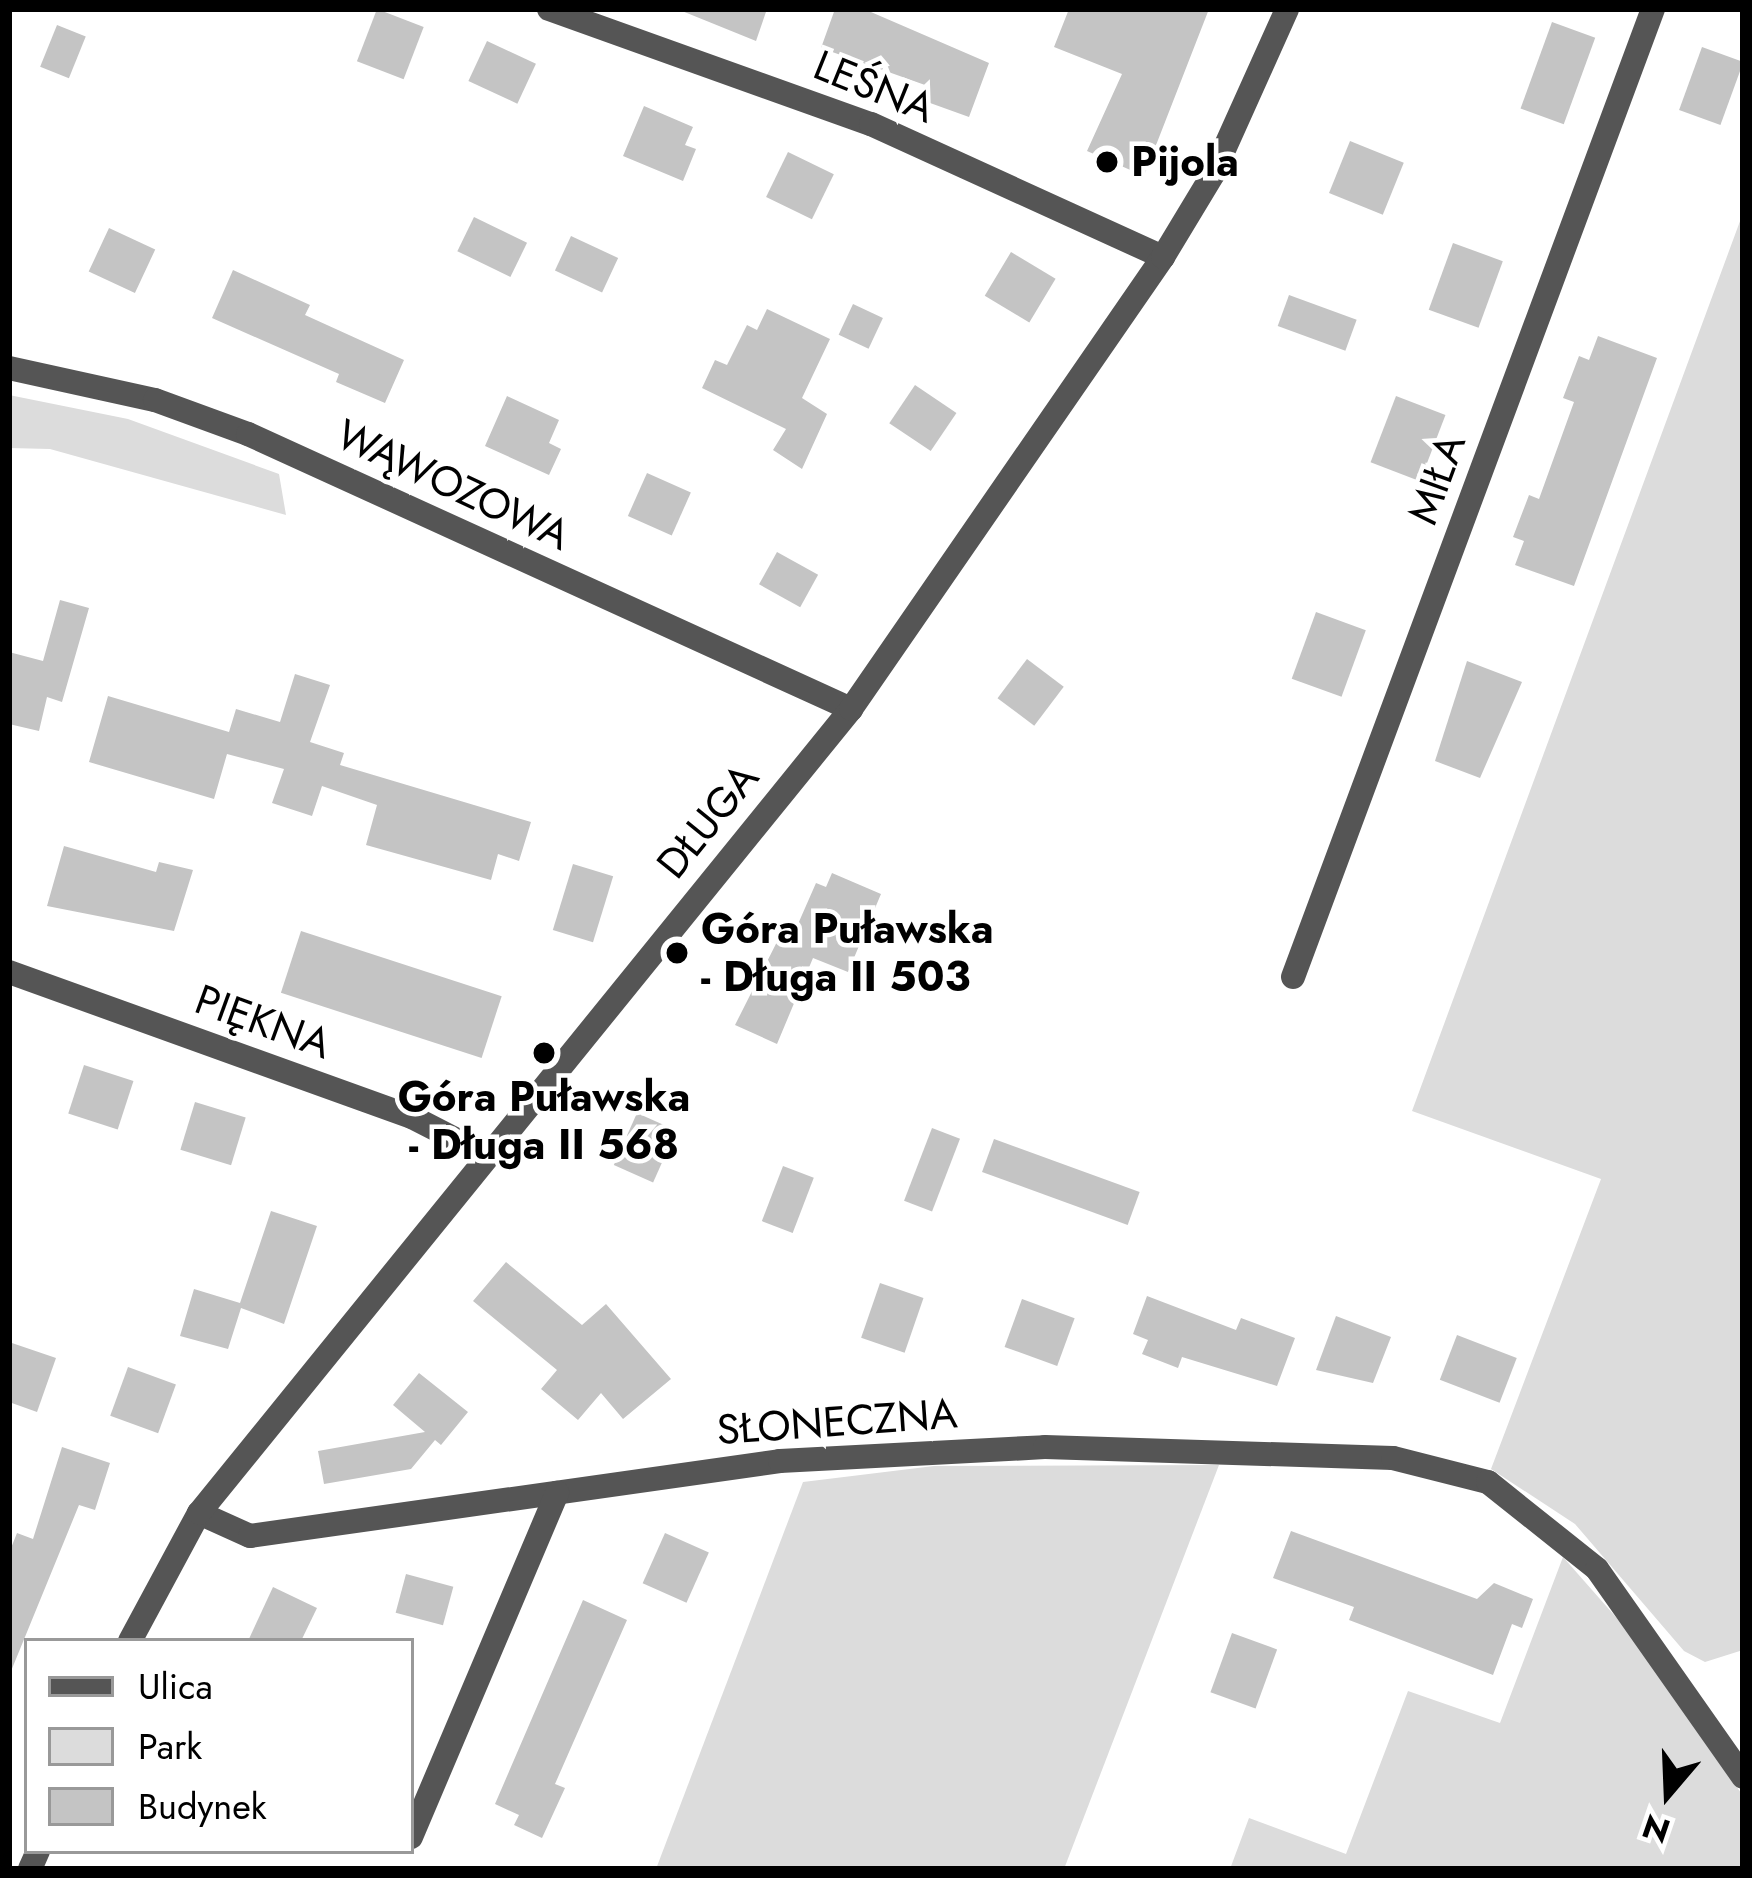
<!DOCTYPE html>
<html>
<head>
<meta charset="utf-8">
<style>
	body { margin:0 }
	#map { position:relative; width:1752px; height:1878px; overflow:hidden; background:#fff; font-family:Jost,sans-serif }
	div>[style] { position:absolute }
	.green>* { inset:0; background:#dcdcdc }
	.building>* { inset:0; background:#c4c4c4; transform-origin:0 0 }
	.street>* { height:24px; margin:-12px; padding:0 12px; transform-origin:12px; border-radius:12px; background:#555 }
	.dots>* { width:33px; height:33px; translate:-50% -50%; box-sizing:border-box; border:6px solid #fff; border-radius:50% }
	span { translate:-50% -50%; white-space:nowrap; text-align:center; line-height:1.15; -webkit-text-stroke:9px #fff; paint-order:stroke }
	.street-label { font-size:42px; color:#000 }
	.poi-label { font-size:42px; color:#000; font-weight:700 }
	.left { translate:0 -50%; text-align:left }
	.frame { position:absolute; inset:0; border:12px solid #000; pointer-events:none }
	.legend { position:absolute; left:24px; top:1638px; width:390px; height:216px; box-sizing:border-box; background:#fff; border:3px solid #999; margin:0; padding:15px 21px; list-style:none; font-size:36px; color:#000 }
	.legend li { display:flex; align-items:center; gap:24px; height:60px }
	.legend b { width:60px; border:3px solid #999 }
	.north { position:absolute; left:1608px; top:1734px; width:120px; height:120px; -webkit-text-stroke:9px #fff; paint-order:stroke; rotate:199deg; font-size:33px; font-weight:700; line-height:48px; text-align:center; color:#000 }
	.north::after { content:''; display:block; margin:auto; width:42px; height:54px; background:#000; clip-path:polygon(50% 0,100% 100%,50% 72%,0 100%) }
</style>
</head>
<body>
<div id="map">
	<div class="green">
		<i style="clip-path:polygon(1743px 213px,1743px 1650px,1705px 1662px,1684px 1651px,1575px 1524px,1491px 1469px,1601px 1179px,1412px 1111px)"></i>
		<i style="clip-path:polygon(9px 395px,128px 419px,279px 474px,286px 515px,50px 449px,9px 448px)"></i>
		<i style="clip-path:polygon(1219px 1465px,1064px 1869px,656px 1869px,803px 1482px,934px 1466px)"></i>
		<i style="clip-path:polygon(1563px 1557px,1644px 1649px,1743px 1796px,1743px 1869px,1230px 1869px,1249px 1818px,1346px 1854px,1408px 1691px,1500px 1723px)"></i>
	</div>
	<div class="building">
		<i style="left:377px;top:9px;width:50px;height:56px;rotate:21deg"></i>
		<i style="clip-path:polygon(677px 9px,767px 9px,756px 41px)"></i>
		<i style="clip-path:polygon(835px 9px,864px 9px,989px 63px,969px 117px,919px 99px,925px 85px,821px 48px)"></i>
		<i style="clip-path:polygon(1069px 9px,1209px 9px,1144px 176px,1087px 151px,1122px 74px,1054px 47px)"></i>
		<i style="left:1552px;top:22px;width:46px;height:92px;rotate:20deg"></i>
		<i style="left:57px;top:25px;width:31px;height:45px;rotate:22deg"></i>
		<i style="left:487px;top:41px;width:54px;height:44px;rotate:25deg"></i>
		<i style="left:1702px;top:47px;width:44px;height:67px;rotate:20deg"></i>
		<i style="clip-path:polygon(644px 106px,693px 127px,685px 145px,696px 149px,683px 181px,623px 156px)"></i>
		<i style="left:1350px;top:141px;width:58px;height:56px;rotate:22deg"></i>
		<i style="left:788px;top:152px;width:51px;height:50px;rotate:26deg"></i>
		<i style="left:474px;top:217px;width:59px;height:38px;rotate:26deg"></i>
		<i style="left:109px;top:228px;width:51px;height:48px;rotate:25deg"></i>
		<i style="left:571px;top:236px;width:52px;height:38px;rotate:25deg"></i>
		<i style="left:1453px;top:243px;width:53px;height:71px;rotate:20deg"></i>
		<i style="left:1011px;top:252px;width:52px;height:51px;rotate:31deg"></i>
		<i style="clip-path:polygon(233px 270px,310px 305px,305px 315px,404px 360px,385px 403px,336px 382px,339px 374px,212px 318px)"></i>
		<i style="left:1289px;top:295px;width:72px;height:33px;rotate:20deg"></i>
		<i style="left:853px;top:304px;width:33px;height:34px;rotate:25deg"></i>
		<i style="clip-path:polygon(767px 309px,830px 339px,802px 398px,827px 414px,802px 469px,773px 450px,786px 429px,702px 388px,715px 360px,727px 365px,747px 325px,757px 330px)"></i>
		<i style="clip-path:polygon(1598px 336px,1657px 358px,1574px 586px,1515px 565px,1524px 541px,1513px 537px,1529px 495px,1539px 499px,1574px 402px,1563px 398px,1579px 356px,1589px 360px)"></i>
		<i style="left:915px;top:385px;width:50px;height:46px;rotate:34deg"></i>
		<i style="clip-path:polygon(507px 396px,559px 420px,549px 443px,561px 449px,549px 475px,485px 446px)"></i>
		<i style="left:1396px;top:396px;width:53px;height:71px;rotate:21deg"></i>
		<i style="left:647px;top:473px;width:48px;height:47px;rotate:24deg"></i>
		<i style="left:777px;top:552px;width:47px;height:37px;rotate:29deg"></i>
		<i style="clip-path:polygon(60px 600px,89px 608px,62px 702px,47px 697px,39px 731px,9px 724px,9px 652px,43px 661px)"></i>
		<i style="left:1316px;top:612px;width:53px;height:71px;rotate:20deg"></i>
		<i style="left:1027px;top:659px;width:46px;height:49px;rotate:37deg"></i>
		<i style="clip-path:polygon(1467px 661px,1522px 682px,1480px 778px,1435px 761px)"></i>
		<i style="clip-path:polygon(295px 674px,330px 685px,310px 742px,344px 753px,340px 765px,531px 822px,519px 861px,498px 854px,491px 880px,366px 845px,377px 805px,322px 786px,312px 816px,272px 803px,284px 769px,227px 754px,214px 799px,89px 762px,108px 696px,229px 732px,236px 709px,280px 722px)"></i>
		<i style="clip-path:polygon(64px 846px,156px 872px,159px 862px,193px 870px,174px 931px,47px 906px)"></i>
		<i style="left:573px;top:864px;width:42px;height:69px;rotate:17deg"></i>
		<i style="clip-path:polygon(832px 873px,881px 894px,848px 972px,813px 958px,777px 1044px,735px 1025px,788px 920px,798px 924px,816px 883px,826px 887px)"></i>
		<i style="left:301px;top:931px;width:211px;height:65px;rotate:18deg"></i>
		<i style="left:84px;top:1065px;width:52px;height:51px;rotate:18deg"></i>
		<i style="left:195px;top:1102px;width:53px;height:50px;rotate:17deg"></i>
		<i style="left:637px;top:1113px;width:43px;height:57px;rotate:24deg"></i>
		<i style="left:932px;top:1128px;width:30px;height:78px;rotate:21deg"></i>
		<i style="left:994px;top:1139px;width:155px;height:35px;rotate:20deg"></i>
		<i style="left:783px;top:1166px;width:33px;height:59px;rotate:21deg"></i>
		<i style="clip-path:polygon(271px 1211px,317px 1226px,284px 1324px,241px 1308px,228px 1349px,180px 1336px,194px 1289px,240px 1303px)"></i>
		<i style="clip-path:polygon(506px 1262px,582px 1325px,606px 1304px,671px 1379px,623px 1419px,601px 1393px,578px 1420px,541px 1389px,557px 1370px,473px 1301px)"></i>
		<i style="left:880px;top:1283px;width:46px;height:58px;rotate:19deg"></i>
		<i style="clip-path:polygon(1147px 1296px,1236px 1330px,1241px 1318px,1295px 1338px,1277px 1386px,1182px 1357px,1178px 1368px,1142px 1354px,1148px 1340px,1133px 1334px)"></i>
		<i style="left:1022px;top:1299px;width:56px;height:51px;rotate:20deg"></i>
		<i style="clip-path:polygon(1336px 1316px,1391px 1337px,1373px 1383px,1316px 1370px)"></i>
		<i style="left:1457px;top:1335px;width:64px;height:48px;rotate:21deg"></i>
		<i style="clip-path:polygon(9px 1342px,56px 1358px,37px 1412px,9px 1402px)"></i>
		<i style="left:128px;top:1367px;width:51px;height:52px;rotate:20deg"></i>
		<i style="clip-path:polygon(419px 1373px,468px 1412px,441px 1445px,435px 1440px,411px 1469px,324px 1484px,318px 1451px,425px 1432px,393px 1405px)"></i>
		<i style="clip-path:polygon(62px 1447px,110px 1463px,95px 1510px,79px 1505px,9px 1676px,9px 1553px,17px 1533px,33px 1539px)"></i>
		<i style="clip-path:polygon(1291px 1531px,1477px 1599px,1494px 1583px,1533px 1599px,1522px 1628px,1512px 1624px,1493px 1675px,1349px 1620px,1354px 1607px,1273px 1578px)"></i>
		<i style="left:665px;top:1533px;width:48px;height:55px;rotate:24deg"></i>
		<i style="left:406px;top:1574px;width:49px;height:40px;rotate:15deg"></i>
		<i style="clip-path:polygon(273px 1587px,317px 1608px,301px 1641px,248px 1641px)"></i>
		<i style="clip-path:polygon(583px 1600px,627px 1620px,555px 1784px,565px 1788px,542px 1838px,514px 1825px,519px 1815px,495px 1804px)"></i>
		<i style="left:1232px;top:1633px;width:48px;height:63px;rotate:20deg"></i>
	</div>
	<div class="street">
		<i style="left:549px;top:9px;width:342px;rotate:19.7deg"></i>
		<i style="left:871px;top:124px;width:321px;rotate:24.5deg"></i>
		<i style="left:9px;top:368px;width:149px;rotate:12.4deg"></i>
		<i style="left:155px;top:400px;width:99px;rotate:20.1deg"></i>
		<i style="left:248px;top:434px;width:663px;rotate:24.52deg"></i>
		<i style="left:9px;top:972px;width:428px;rotate:19.8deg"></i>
		<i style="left:412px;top:1117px;width:83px;rotate:27.2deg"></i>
		<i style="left:1293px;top:977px;width:1033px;rotate:-69.6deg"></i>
		<i style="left:199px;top:1513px;width:56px;rotate:24.3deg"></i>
		<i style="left:250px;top:1536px;width:535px;rotate:-8.05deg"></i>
		<i style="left:780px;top:1461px;width:265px;rotate:-3deg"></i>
		<i style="left:1045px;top:1447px;width:348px;rotate:1.8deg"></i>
		<i style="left:1393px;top:1458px;width:98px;rotate:14.2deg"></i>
		<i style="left:1488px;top:1482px;width:139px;rotate:38.6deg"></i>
		<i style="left:1597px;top:1569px;width:254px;rotate:54.9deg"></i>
		<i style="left:130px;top:1641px;width:145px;rotate:-61.7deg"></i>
		<i style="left:199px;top:1513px;width:1035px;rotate:-50.96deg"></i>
		<i style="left:851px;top:709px;width:549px;rotate:-55.38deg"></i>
		<i style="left:1163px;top:257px;width:97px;rotate:-58.9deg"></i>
		<i style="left:1213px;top:174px;width:181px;rotate:-65.8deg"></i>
		<i style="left:411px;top:1837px;width:374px;rotate:-67deg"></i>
		<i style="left:30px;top:1869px;width:20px;rotate:-66deg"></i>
	</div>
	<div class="dots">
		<i style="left:1107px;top:162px;background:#000"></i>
		<i style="left:677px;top:953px;background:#000"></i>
		<i style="left:544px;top:1053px;background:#000"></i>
	</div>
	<div class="street-label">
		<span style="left:874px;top:87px;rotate:22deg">LEŚNA</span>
		<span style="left:1437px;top:479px;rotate:-70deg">MIŁA</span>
		<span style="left:453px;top:485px;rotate:25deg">WĄWOZOWA</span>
		<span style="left:708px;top:821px;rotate:-51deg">DŁUGA</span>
		<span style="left:263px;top:1022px;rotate:20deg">PIĘKNA</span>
		<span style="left:837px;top:1422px;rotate:-4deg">SŁONECZNA</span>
	</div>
	<div class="poi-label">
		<span class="left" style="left:1131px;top:162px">Pijola</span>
		<span class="left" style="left:701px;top:953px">Góra Puławska<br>- Długa II 503</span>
		<span style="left:544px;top:1121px">Góra Puławska<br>- Długa II 568</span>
	</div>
	<div class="frame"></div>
	<ul class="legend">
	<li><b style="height:15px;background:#555"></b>Ulica</li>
	<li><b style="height:33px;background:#dcdcdc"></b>Park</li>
	<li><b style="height:33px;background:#c4c4c4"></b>Budynek</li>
	</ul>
	<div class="north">N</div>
</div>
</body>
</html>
